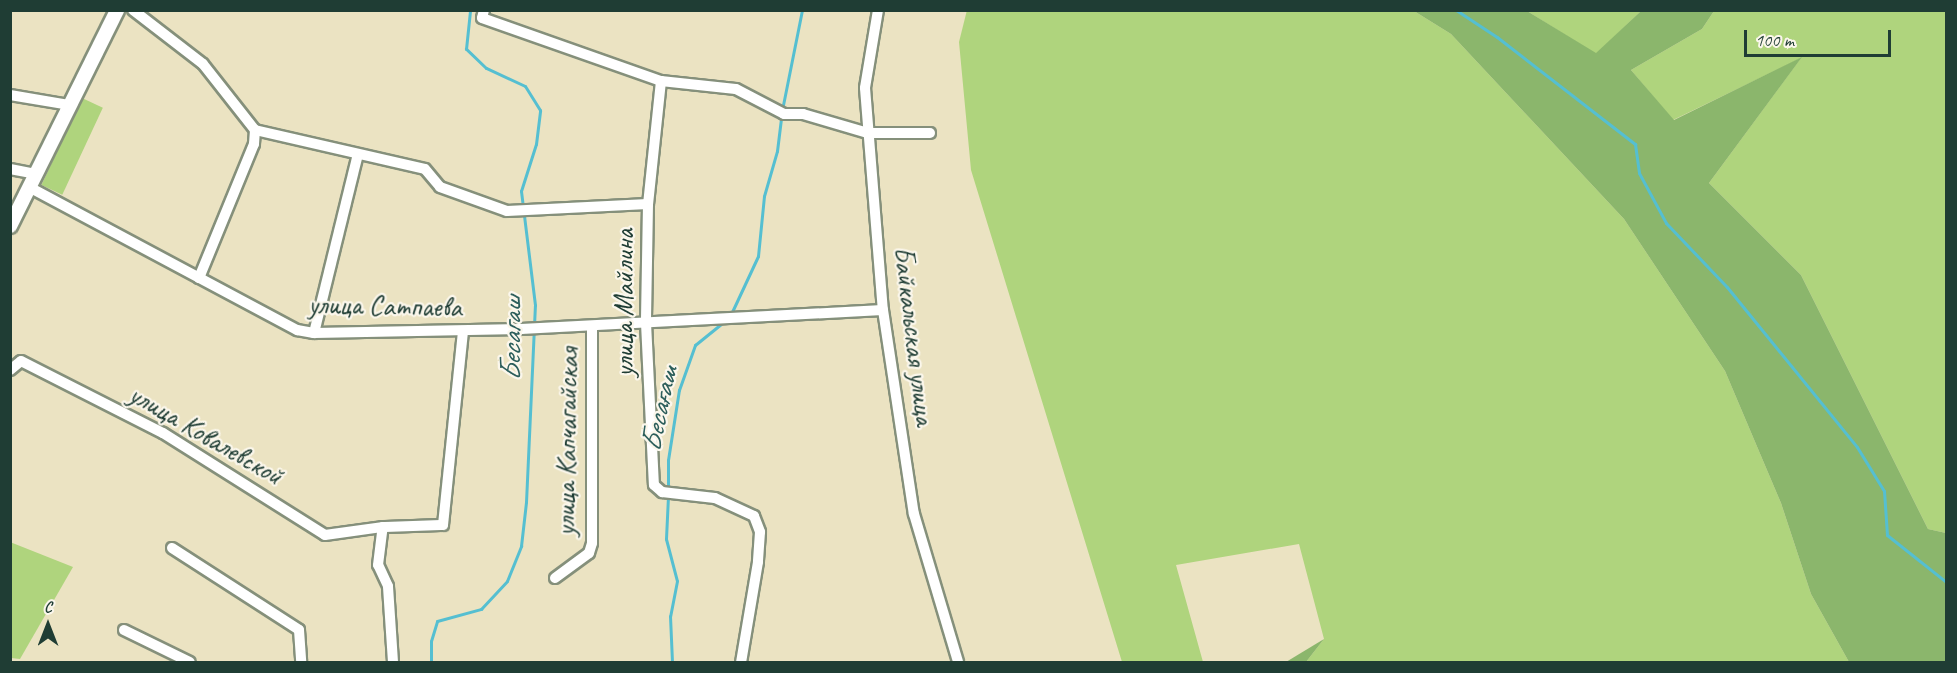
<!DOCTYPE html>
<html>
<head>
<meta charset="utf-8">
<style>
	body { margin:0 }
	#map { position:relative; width:1957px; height:673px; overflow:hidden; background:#ebe3c2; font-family:Caveat,sans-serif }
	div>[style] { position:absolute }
	.green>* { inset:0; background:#afd47d; transform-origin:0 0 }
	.forest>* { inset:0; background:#8bb66c }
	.stream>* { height:3px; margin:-1.5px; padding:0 1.5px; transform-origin:1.5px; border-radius:1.5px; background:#55bfd1 }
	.roads { filter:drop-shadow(2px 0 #85907b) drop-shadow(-2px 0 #85907b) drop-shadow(0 2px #85907b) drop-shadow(0 -2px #85907b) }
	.minor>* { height:10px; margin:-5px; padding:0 5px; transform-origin:5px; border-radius:5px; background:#fff }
	.major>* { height:14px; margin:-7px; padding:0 7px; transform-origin:7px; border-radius:7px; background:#fff }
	span { translate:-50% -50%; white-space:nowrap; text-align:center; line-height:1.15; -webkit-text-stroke:4.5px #fbf7ec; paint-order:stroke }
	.street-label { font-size:28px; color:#1f3d34 }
	.water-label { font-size:30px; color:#2c5e5b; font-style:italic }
	.frame { position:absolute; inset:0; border:12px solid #1f3d34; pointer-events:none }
	.north { position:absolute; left:18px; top:595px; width:60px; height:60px; -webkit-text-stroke:4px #fbf7ec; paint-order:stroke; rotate:0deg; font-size:16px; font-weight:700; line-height:24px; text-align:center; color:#1f3d34 }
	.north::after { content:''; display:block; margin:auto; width:21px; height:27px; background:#1f3d34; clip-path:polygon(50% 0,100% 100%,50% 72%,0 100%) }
	.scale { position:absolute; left:1744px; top:30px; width:147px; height:27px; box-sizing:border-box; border:3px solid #1f3d34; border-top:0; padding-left:8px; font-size:18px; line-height:21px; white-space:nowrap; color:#1f3d34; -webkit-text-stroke:4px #fbf7ec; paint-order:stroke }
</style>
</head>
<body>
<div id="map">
	<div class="green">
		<i style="clip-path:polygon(967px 10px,1414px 11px,1451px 34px,1624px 219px,1725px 371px,1781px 503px,1811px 594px,1849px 662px,1306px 662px,1324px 639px,1299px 544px,1176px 565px,1203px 662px,1122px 662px,971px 170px,959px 42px)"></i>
		<i style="clip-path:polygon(1527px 11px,1641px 11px,1596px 54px)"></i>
		<i style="clip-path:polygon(1714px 11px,1946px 11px,1946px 533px,1928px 529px,1801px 275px,1709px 183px,1801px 58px,1673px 120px,1631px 70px,1702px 29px)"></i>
		<i style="left:82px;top:98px;width:23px;height:96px;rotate:25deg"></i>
		<i style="clip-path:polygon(10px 542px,73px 567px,20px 659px,11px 658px)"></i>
	</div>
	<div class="forest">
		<i style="clip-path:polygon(1414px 11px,1527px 11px,1596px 53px,1641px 11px,1714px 11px,1702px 29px,1631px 70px,1674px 120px,1802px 57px,1709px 183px,1801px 275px,1928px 529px,1946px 533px,1946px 662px,1849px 662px,1811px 594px,1781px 503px,1725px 371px,1624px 219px,1451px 34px)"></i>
		<i style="clip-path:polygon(1324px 639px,1306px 662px,1286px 662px)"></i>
	</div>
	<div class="stream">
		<i style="left:1456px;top:10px;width:49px;rotate:33.4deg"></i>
		<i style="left:1497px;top:37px;width:175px;rotate:37.8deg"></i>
		<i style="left:1635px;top:144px;width:29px;rotate:82deg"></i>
		<i style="left:1639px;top:173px;width:57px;rotate:61.6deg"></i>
		<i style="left:1666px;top:223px;width:88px;rotate:46.4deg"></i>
		<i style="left:1727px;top:287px;width:206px;rotate:50.9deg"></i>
		<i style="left:1857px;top:447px;width:52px;rotate:58.5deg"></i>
		<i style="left:1884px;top:491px;width:44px;rotate:86.1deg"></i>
		<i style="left:1887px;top:535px;width:75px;rotate:38.5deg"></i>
		<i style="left:782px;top:110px;width:102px;rotate:-78.7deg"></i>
		<i style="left:731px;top:314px;width:64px;rotate:-65deg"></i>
		<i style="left:758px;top:256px;width:60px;rotate:-84.3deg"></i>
		<i style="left:764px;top:196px;width:47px;rotate:-73.9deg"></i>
		<i style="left:777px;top:151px;width:34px;rotate:-83deg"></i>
		<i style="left:668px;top:489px;width:29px;rotate:-90deg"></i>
		<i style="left:668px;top:460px;width:71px;rotate:-81.1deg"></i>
		<i style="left:679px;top:390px;width:48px;rotate:-70.4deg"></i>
		<i style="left:695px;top:345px;width:35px;rotate:-39deg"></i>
		<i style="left:668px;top:496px;width:43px;rotate:92.7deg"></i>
		<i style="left:666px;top:539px;width:43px;rotate:75.3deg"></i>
		<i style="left:677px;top:581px;width:36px;rotate:101deg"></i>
		<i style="left:670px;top:616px;width:46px;rotate:87.5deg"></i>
		<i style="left:431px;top:662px;width:21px;rotate:-90deg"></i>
		<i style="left:431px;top:641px;width:21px;rotate:-73deg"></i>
		<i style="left:437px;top:621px;width:46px;rotate:-15.3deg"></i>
		<i style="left:481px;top:609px;width:38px;rotate:-47deg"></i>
		<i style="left:507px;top:581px;width:38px;rotate:-68deg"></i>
		<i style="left:521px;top:546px;width:44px;rotate:-83.5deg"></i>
		<i style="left:526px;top:502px;width:197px;rotate:-87.4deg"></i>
		<i style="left:535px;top:305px;width:115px;rotate:-97deg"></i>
		<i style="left:521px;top:191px;width:49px;rotate:-72.3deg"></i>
		<i style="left:536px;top:144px;width:34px;rotate:-83deg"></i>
		<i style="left:540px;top:110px;width:28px;rotate:-122deg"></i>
		<i style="left:525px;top:86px;width:43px;rotate:-155.2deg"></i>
		<i style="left:486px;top:68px;width:28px;rotate:-136deg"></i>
		<i style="left:466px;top:49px;width:39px;rotate:-84deg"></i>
	</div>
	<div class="roads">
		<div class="minor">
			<i style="left:133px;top:10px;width:88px;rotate:37.6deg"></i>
			<i style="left:203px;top:64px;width:84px;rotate:51.8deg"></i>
			<i style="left:255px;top:130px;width:174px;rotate:12.9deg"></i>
			<i style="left:425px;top:169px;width:23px;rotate:50deg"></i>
			<i style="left:440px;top:187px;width:71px;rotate:19.7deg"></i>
			<i style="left:507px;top:211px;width:141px;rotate:-2.8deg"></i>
			<i style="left:484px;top:10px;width:8px;rotate:104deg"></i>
			<i style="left:482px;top:18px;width:190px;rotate:19.4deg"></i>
			<i style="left:661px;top:81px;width:75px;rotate:6.1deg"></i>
			<i style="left:736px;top:89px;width:54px;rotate:27.5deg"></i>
			<i style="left:784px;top:114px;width:19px"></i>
			<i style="left:803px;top:114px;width:68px;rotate:16.3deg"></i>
			<i style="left:868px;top:133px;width:62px"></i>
			<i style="left:878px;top:10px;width:79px;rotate:99.5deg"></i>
			<i style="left:865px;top:88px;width:223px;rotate:85.4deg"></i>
			<i style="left:883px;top:310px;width:206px;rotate:81.4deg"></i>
			<i style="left:914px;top:514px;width:154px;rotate:73.4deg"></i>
			<i style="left:661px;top:81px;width:124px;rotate:96deg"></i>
			<i style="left:648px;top:204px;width:119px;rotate:91deg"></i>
			<i style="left:646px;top:323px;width:162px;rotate:87.2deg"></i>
			<i style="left:654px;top:485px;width:11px;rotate:41deg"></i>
			<i style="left:662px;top:492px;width:53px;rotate:6.5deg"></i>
			<i style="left:715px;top:498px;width:43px;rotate:24.8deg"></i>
			<i style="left:754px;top:516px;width:17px;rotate:69deg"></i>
			<i style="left:760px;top:532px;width:30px;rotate:94deg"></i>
			<i style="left:758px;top:562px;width:101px;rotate:99.6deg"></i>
			<i style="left:10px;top:95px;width:61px;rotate:9.5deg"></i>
			<i style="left:10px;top:169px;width:26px;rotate:11deg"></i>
			<i style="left:29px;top:187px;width:304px;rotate:28.1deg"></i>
			<i style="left:297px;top:330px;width:17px;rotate:10deg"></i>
			<i style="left:314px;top:333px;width:207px;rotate:-1.1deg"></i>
			<i style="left:521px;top:329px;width:362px;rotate:-3deg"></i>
			<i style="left:199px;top:278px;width:145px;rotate:-67.7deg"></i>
			<i style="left:254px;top:144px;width:14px;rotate:-86deg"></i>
			<i style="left:314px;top:333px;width:184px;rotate:-76.2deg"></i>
			<i style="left:10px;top:370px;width:14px;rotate:-39deg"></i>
			<i style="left:21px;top:361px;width:159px;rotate:26.9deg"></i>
			<i style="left:163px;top:433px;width:191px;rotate:32.2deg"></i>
			<i style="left:325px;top:535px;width:59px;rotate:-7.9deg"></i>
			<i style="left:172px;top:548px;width:151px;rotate:32.8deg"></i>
			<i style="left:299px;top:630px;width:32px;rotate:86deg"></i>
			<i style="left:555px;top:578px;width:42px;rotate:-36.3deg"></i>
			<i style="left:589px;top:553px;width:10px;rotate:-73deg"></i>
			<i style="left:592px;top:543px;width:217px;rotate:-90deg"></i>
			<i style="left:124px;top:630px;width:73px;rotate:25.9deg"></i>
			<i style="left:393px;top:662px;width:76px;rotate:-93.8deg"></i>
			<i style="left:388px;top:586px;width:23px;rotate:-115deg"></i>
			<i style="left:378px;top:565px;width:38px;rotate:-83deg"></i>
			<i style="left:383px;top:527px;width:60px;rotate:-1.9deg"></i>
			<i style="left:443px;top:525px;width:195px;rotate:-84.1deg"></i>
		</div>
		<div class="major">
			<i style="left:10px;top:226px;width:241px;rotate:-63.6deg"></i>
		</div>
	</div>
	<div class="street-label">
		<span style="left:624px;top:303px;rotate:-90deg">улица Майлина</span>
		<span style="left:385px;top:306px;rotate:1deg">улица Сатпаева</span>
		<span style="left:914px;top:336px;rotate:83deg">Байкальская улица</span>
		<span style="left:206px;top:435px;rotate:30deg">улица Ковалевской</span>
		<span style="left:567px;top:442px;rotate:-89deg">улица Капчагайская</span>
	</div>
	<div class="water-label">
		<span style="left:511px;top:339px;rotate:-89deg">Бесагаш</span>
		<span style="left:659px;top:409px;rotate:-78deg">Бесағаш</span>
	</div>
	<div class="frame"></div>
	<div class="north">С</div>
	<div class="scale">100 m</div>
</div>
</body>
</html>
